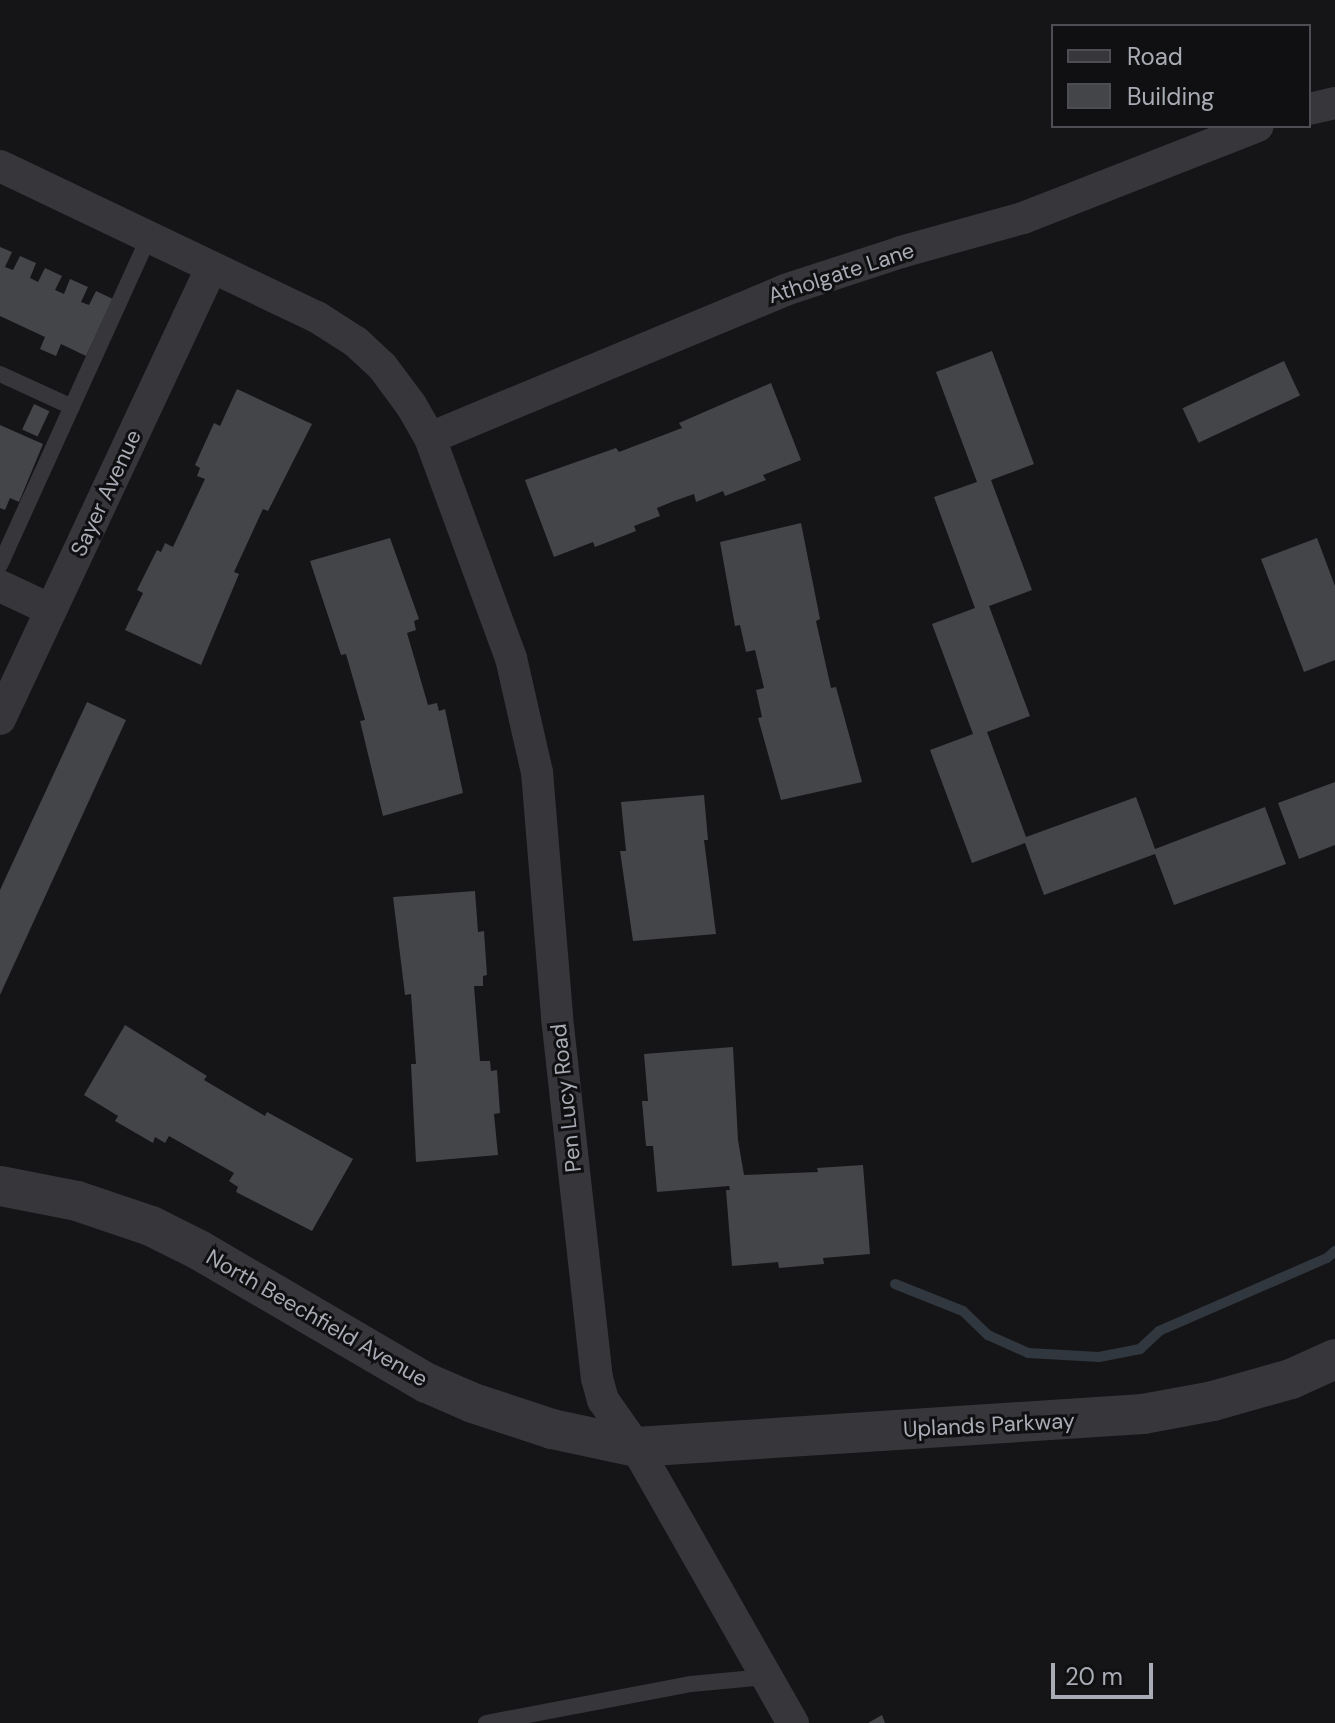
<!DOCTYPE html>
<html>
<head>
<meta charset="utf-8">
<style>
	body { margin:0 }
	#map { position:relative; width:1335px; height:1723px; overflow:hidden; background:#151517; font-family:"DM Sans",sans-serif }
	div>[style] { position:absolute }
	.stream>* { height:10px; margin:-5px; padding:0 5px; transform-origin:5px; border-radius:5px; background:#30373e }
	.building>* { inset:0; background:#444549; transform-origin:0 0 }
	.service>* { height:16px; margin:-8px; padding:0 8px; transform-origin:8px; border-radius:8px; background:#37373b }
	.minor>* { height:32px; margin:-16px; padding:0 16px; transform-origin:16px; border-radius:16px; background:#37373b }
	.tertiary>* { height:40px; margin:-20px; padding:0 20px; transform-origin:20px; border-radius:20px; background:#37373b }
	span { translate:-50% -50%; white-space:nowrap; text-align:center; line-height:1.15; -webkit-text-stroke:6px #101012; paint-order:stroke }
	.street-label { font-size:22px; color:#a9acb5 }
	.legend { position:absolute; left:1051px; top:24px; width:260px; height:104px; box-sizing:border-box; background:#101012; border:2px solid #4d4e53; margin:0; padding:10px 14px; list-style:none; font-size:24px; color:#a9acb5 }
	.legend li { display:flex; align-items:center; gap:16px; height:40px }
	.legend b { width:40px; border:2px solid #4d4e53 }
	.scale { position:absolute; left:1051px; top:1663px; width:102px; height:36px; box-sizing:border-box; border:4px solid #a9acb5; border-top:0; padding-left:10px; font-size:24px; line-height:28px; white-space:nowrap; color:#a9acb5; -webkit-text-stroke:6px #101012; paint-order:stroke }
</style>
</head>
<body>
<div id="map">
	<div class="stream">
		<i style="left:895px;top:1284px;width:73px;rotate:21.7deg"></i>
		<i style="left:963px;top:1311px;width:35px;rotate:44deg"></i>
		<i style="left:988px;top:1335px;width:44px;rotate:24.2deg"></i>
		<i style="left:1028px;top:1353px;width:71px;rotate:3.2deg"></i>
		<i style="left:1099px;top:1357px;width:42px;rotate:-11deg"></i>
		<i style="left:1140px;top:1349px;width:26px;rotate:-43deg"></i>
		<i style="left:1159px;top:1331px;width:183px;rotate:-23.5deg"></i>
		<i style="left:1327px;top:1258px;width:11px;rotate:-41deg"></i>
	</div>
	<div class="building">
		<i style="clip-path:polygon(0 247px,12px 252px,5px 267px,13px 270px,20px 256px,36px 263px,30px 278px,38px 282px,45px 268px,62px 276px,55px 290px,64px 294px,70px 279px,88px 287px,81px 302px,89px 305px,96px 291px,113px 299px,86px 356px,61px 344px,56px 356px,40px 349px,45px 337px,0 316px)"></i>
		<i style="clip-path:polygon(992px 351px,1034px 464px,991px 480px,1032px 590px,989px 606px,1030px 716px,987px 732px,1026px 837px,1136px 797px,1155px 849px,1265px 807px,1286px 864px,1174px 905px,1155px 854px,1044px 895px,1025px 843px,972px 863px,930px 750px,973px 734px,932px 624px,975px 608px,934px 497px,977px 482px,936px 372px)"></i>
		<i style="left:1284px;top:361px;width:38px;height:112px;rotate:65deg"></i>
		<i style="clip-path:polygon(771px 383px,801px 460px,763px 475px,766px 480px,725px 496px,723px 491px,696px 502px,694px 494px,674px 501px,657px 508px,660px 516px,634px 526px,636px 531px,595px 547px,593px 542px,554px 557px,525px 480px,616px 448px,619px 452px,682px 428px,679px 423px)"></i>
		<i style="clip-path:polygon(237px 389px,312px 424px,268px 511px,263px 509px,234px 572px,239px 574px,201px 665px,125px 630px,143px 593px,137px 590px,157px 550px,161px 552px,165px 543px,173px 547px,205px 479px,197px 476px,200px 468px,195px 465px,214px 423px,220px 426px)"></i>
		<i style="left:34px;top:404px;width:17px;height:28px;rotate:25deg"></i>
		<i style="clip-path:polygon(0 425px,43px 444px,19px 502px,10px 498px,5px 510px,0 508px)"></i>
		<i style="clip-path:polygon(801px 523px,820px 619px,816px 621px,831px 688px,836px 687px,862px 782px,781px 800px,758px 718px,762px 717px,756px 690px,764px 688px,755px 650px,746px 652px,740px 625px,735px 626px,720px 542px)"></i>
		<i style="clip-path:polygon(390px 538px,419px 619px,414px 621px,416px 630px,407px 633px,428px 705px,437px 703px,439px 711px,445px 709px,463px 793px,383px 816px,360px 721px,365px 720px,346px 654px,341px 655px,310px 561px)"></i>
		<i style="clip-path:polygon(1317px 538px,1335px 586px,1335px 660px,1304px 672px,1261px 559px)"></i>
		<i style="clip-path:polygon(87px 702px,126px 720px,0 995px,0 890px)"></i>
		<i style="clip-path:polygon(1335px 782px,1335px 845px,1299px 859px,1278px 803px)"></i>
		<i style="clip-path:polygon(704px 795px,708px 840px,704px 840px,716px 934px,633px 941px,620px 851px,626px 851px,621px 802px)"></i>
		<i style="clip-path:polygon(475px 891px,478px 932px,484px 931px,487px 975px,483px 976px,483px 986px,474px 986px,480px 1061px,490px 1061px,491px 1071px,497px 1070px,500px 1113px,494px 1114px,498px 1155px,416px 1162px,411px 1064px,416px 1064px,411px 994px,405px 995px,393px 897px)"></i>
		<i style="clip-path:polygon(125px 1025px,207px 1076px,204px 1080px,265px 1116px,267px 1112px,353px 1159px,312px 1231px,236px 1192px,238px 1187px,229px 1181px,234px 1173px,169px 1136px,165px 1143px,155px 1137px,153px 1143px,115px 1121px,118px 1116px,84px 1095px)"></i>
		<i style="clip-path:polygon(733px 1047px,738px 1140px,744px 1175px,818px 1172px,817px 1168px,863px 1165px,870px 1254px,823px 1258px,824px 1264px,779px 1268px,778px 1262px,732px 1266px,726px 1190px,730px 1190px,729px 1186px,657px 1192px,653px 1146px,646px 1146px,642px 1101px,648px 1101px,644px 1054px)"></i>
		<i style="clip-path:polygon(882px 1715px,885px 1723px,868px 1723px)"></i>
	</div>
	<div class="service">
		<i style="left:0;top:374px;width:79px;rotate:24.6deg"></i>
		<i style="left:0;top:565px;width:361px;rotate:-65.6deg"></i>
		<i style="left:486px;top:1723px;width:209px;rotate:-10.8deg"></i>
		<i style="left:691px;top:1684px;width:74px;rotate:-5.4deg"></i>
	</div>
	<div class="minor">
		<i style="left:1309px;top:109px;width:27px;rotate:-13deg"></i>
		<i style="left:0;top:166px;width:351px;rotate:25.5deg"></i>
		<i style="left:317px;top:317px;width:46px;rotate:32.7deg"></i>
		<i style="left:356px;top:342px;width:35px;rotate:43deg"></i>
		<i style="left:382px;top:366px;width:49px;rotate:53.4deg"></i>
		<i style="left:411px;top:405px;width:38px;rotate:60deg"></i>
		<i style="left:430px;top:438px;width:234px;rotate:69.8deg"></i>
		<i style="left:511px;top:658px;width:117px;rotate:77.2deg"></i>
		<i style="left:537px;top:772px;width:246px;rotate:85.3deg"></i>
		<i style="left:557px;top:1017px;width:363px;rotate:83.7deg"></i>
		<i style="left:597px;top:1378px;width:23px;rotate:75deg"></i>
		<i style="left:603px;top:1400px;width:57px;rotate:54.9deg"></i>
		<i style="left:636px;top:1447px;width:318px;rotate:60.4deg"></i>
		<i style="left:430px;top:438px;width:385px;rotate:-22.6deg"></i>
		<i style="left:785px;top:290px;width:122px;rotate:-18.1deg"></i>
		<i style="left:901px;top:252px;width:127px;rotate:-15.6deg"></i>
		<i style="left:1023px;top:218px;width:252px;rotate:-21.4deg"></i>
		<i style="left:0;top:586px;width:56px;rotate:25.2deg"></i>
		<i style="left:0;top:719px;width:499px;rotate:-64.9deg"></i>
	</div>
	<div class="tertiary">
		<i style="left:0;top:1186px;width:78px;rotate:11deg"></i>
		<i style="left:77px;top:1201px;width:78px;rotate:18.7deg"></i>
		<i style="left:151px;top:1226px;width:54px;rotate:26.6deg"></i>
		<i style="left:199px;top:1250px;width:264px;rotate:30.3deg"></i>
		<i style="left:427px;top:1383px;width:50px;rotate:23.5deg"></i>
		<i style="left:473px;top:1403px;width:83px;rotate:18.2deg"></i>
		<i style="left:552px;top:1429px;width:86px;rotate:12.1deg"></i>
		<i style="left:636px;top:1447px;width:508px;rotate:-3.72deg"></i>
		<i style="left:1143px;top:1414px;width:71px;rotate:-10.5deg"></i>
		<i style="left:1213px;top:1401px;width:81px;rotate:-15.8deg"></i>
		<i style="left:1291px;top:1379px;width:48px;rotate:-24.4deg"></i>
	</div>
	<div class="street-label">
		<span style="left:841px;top:273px;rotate:-18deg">Atholgate Lane</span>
		<span style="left:106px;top:493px;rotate:-65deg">Sayer Avenue</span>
		<span style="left:566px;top:1098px;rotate:-96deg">Pen Lucy Road</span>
		<span style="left:317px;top:1318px;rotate:30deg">North Beechfield Avenue</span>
		<span style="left:989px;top:1425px;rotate:-3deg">Uplands Parkway</span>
	</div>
	<ul class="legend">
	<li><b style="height:10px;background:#37373b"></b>Road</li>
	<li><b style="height:22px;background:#444549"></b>Building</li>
	</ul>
	<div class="scale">20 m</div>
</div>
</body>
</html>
